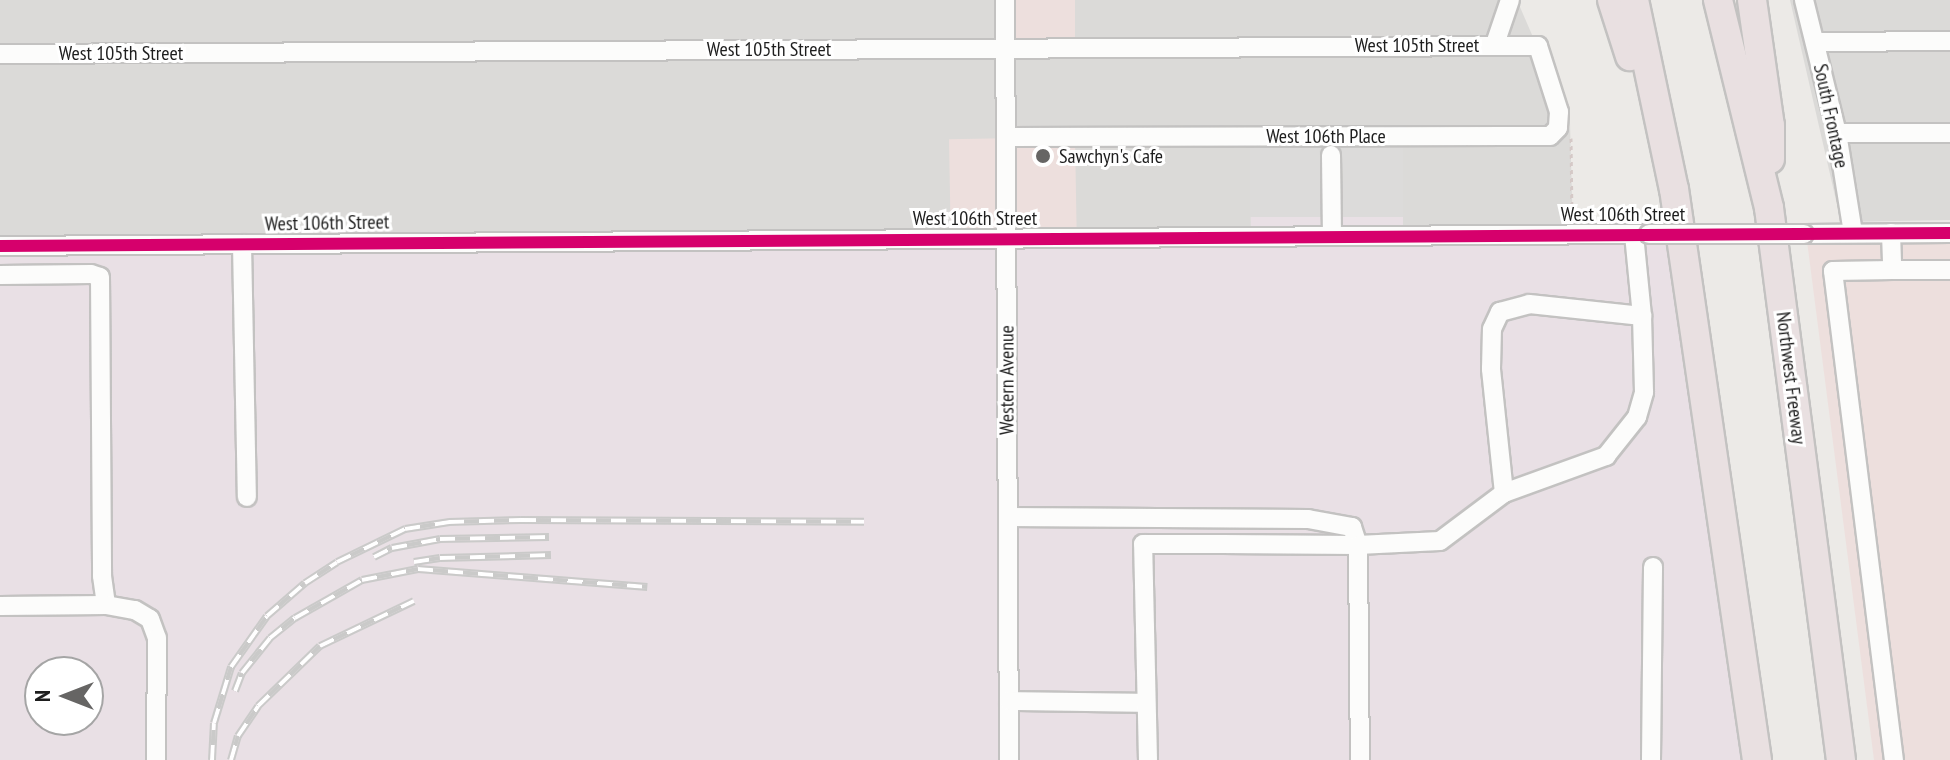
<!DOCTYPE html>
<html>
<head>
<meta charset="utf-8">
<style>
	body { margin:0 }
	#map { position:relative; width:1950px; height:760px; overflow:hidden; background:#eceae7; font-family:"PT Sans Narrow",sans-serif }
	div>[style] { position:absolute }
	.residential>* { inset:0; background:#dbdad8 }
	.commercial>* { inset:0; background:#eddfdd; transform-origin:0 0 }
	.industrial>* { inset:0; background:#e9e0e5 }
	.parking>* { inset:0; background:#dcdbda; transform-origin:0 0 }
	.path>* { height:3px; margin-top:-1.5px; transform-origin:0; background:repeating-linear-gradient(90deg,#d5c9c7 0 4px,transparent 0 8px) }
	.roads { filter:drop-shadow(2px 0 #c3c2c1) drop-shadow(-2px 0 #c3c2c1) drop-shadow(0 2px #c3c2c1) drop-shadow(0 -2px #c3c2c1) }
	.minor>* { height:18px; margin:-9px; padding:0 9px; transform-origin:9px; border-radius:9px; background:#fcfcfb }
	.highway>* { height:28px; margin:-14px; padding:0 14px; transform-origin:14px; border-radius:14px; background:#e9e0e1 }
	.rail>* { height:8px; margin-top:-4px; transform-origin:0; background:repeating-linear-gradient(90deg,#fff 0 15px,#cacac9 0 30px); box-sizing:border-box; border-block:2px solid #cacac9 }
	.bridges { filter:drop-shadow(2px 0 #c3c2c1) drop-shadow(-2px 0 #c3c2c1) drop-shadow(0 2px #c3c2c1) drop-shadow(0 -2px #c3c2c1) }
	.minor-bridge>* { height:18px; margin:-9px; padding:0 9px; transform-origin:9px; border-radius:9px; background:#fcfcfb }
	.cycleway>* { height:12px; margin:-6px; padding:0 6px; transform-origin:6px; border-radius:6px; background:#d6006c }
	.dots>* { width:22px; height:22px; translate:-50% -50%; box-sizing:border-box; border:4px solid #fff; border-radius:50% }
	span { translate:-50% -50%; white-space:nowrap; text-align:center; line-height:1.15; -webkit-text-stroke:6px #fff; paint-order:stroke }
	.street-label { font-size:20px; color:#1e1e1e }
	.poi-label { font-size:20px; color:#1e1e1e }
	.left { translate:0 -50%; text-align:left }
	.north { position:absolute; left:24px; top:656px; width:80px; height:80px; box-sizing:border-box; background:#fff; border:2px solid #a5a5a5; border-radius:50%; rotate:270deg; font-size:22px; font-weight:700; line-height:32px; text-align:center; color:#1e1e1e }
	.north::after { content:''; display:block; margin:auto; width:28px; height:36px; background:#666564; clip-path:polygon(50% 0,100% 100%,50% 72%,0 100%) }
</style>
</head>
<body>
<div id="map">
	<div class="residential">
		<i style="clip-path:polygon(0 0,1517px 0,1570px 123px,1573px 235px,1403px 236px,1250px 137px,1251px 237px,0 246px)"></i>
		<i style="clip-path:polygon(1790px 0,1950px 0,1950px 220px,1841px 222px)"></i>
	</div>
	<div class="commercial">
		<i style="left:1005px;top:0;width:70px;height:47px"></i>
		<i style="left:1075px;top:137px;width:101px;height:126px;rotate:89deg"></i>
		<i style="clip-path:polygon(1807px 241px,1950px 241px,1950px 760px,1874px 760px)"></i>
	</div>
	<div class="industrial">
		<i style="clip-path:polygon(evenodd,1403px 136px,1403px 236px,1676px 234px,1757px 760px,0 760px,0 246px,1251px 236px,1250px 137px,1403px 136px,40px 672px,88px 672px,88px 720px,40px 720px,40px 672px)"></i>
	</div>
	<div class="parking">
		<i style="left:1250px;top:146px;width:153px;height:71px"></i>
	</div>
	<div class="path">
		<i style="left:1571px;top:138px;width:77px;rotate:89.3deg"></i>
	</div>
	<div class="roads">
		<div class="minor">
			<i style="left:1005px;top:0;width:760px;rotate:89.7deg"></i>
			<i style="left:1804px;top:0;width:137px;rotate:76.1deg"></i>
			<i style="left:1837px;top:133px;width:101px;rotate:80.9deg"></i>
			<i style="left:1815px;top:42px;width:135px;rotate:-0.4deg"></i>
			<i style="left:1495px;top:44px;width:46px;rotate:-71.2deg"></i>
			<i style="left:0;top:54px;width:1538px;rotate:-0.3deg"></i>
			<i style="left:1538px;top:46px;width:69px;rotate:72.3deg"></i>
			<i style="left:1559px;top:112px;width:16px;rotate:94deg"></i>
			<i style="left:1558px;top:128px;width:11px;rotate:135deg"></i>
			<i style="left:1550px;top:136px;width:544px;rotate:179.89deg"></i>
			<i style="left:1837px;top:133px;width:113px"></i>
			<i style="left:1331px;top:155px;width:81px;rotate:89.3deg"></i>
			<i style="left:1891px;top:233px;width:37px;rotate:88deg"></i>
			<i style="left:1892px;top:270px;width:59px;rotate:179deg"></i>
			<i style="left:1833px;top:271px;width:493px;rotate:82.9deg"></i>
			<i style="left:1804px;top:234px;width:146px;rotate:-0.4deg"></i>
			<i style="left:242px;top:244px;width:253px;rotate:88.9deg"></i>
			<i style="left:0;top:246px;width:1649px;rotate:-0.42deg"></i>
			<i style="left:1892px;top:270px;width:58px"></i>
			<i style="left:0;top:275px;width:91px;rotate:-0.6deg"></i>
			<i style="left:91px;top:274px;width:9px;rotate:18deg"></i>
			<i style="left:100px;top:277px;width:299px;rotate:89.6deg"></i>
			<i style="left:102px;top:576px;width:29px;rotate:82deg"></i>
			<i style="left:1504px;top:493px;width:125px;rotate:-96deg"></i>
			<i style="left:1491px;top:369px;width:40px;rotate:-88.6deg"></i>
			<i style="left:1492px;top:329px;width:19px;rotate:-65deg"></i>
			<i style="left:1500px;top:312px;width:30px;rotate:-15deg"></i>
			<i style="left:1529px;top:304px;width:114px;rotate:6.1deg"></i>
			<i style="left:1008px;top:517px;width:300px;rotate:0.4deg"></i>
			<i style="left:1308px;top:519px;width:45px;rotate:10.3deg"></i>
			<i style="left:1352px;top:527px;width:19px;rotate:72deg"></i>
			<i style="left:1358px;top:545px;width:82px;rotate:-2.8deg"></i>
			<i style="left:1440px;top:541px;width:80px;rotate:-36.9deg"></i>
			<i style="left:1504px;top:493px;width:109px;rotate:-19.9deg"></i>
			<i style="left:1606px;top:456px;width:50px;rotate:-51.5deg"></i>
			<i style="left:1637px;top:417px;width:26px;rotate:-74deg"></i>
			<i style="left:1644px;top:392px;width:76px;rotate:-91.5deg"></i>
			<i style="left:1642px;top:316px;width:82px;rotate:-95.6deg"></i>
			<i style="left:0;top:606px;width:106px;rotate:-0.5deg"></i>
			<i style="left:106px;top:605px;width:29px;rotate:10deg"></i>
			<i style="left:135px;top:610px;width:17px;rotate:31deg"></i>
			<i style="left:150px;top:619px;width:20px;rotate:70deg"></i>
			<i style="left:157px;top:638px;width:122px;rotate:90.5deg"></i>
			<i style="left:1009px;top:701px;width:137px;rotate:0.8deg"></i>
			<i style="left:1148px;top:760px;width:216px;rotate:-91.3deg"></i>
			<i style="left:1143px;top:544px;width:79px"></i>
			<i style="left:1222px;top:544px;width:136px;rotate:0.4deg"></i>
			<i style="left:1358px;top:545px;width:215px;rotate:89.5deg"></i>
			<i style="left:1651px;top:760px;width:193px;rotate:-89.4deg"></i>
		</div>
		<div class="highway">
			<i style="left:1612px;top:0;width:59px;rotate:72.2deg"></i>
			<i style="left:1634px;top:0;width:193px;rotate:78.1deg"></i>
			<i style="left:1674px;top:189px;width:577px;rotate:81.73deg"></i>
			<i style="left:1718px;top:0;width:214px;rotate:76.2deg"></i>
			<i style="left:1769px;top:208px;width:557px;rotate:82.57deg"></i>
			<i style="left:1752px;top:0;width:127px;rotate:81.9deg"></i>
			<i style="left:1770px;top:126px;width:33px;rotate:90deg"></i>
		</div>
	</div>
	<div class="rail">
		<i style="left:374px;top:557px;width:20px;rotate:-27deg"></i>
		<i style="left:392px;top:548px;width:49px;rotate:-10.6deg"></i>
		<i style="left:440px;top:539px;width:109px;rotate:-1.1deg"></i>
		<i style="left:414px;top:562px;width:26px;rotate:-9deg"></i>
		<i style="left:440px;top:558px;width:111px;rotate:-1.5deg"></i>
		<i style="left:235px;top:691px;width:19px;rotate:-69deg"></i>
		<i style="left:242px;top:673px;width:45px;rotate:-51.3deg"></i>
		<i style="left:270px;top:638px;width:32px;rotate:-39deg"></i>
		<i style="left:295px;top:618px;width:77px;rotate:-29.6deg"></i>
		<i style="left:362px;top:580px;width:57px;rotate:-11.1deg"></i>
		<i style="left:418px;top:569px;width:230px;rotate:4.5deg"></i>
		<i style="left:212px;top:760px;width:37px;rotate:-87deg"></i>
		<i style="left:214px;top:723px;width:59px;rotate:-73.1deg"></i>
		<i style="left:231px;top:667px;width:62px;rotate:-54.8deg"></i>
		<i style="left:267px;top:616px;width:50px;rotate:-41deg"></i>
		<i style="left:305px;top:583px;width:38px;rotate:-33deg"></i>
		<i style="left:337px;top:562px;width:76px;rotate:-25.9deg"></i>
		<i style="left:405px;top:529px;width:45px;rotate:-9deg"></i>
		<i style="left:449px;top:522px;width:72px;rotate:-1.6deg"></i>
		<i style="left:521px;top:520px;width:343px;rotate:0.3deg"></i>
		<i style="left:231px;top:760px;width:25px;rotate:-74deg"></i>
		<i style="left:238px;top:736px;width:36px;rotate:-56deg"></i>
		<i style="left:258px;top:706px;width:86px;rotate:-44.1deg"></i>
		<i style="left:320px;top:646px;width:104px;rotate:-25.6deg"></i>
	</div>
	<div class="bridges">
		<div class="minor-bridge">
			<i style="left:1649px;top:234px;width:155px"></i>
		</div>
	</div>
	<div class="cycleway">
		<i style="left:0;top:246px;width:1950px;rotate:-0.38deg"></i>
	</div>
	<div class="dots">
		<i style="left:1043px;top:156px;background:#666564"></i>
	</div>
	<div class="street-label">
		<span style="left:1417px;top:45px">West 105th Street</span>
		<span style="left:769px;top:49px">West 105th Street</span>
		<span style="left:121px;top:53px">West 105th Street</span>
		<span style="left:1831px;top:116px;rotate:78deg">South Frontage</span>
		<span style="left:1326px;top:136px">West 106th Place</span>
		<span style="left:1623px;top:214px">West 106th Street</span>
		<span style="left:975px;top:218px">West 106th Street</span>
		<span style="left:327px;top:223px;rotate:-1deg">West 106th Street</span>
		<span style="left:1791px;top:378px;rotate:83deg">Northwest Freeway</span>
		<span style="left:1007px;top:380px;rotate:-90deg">Western Avenue</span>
	</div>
	<div class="poi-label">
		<span class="left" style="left:1059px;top:156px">Sawchyn's Cafe</span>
	</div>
	<div class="north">N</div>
</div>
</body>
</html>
